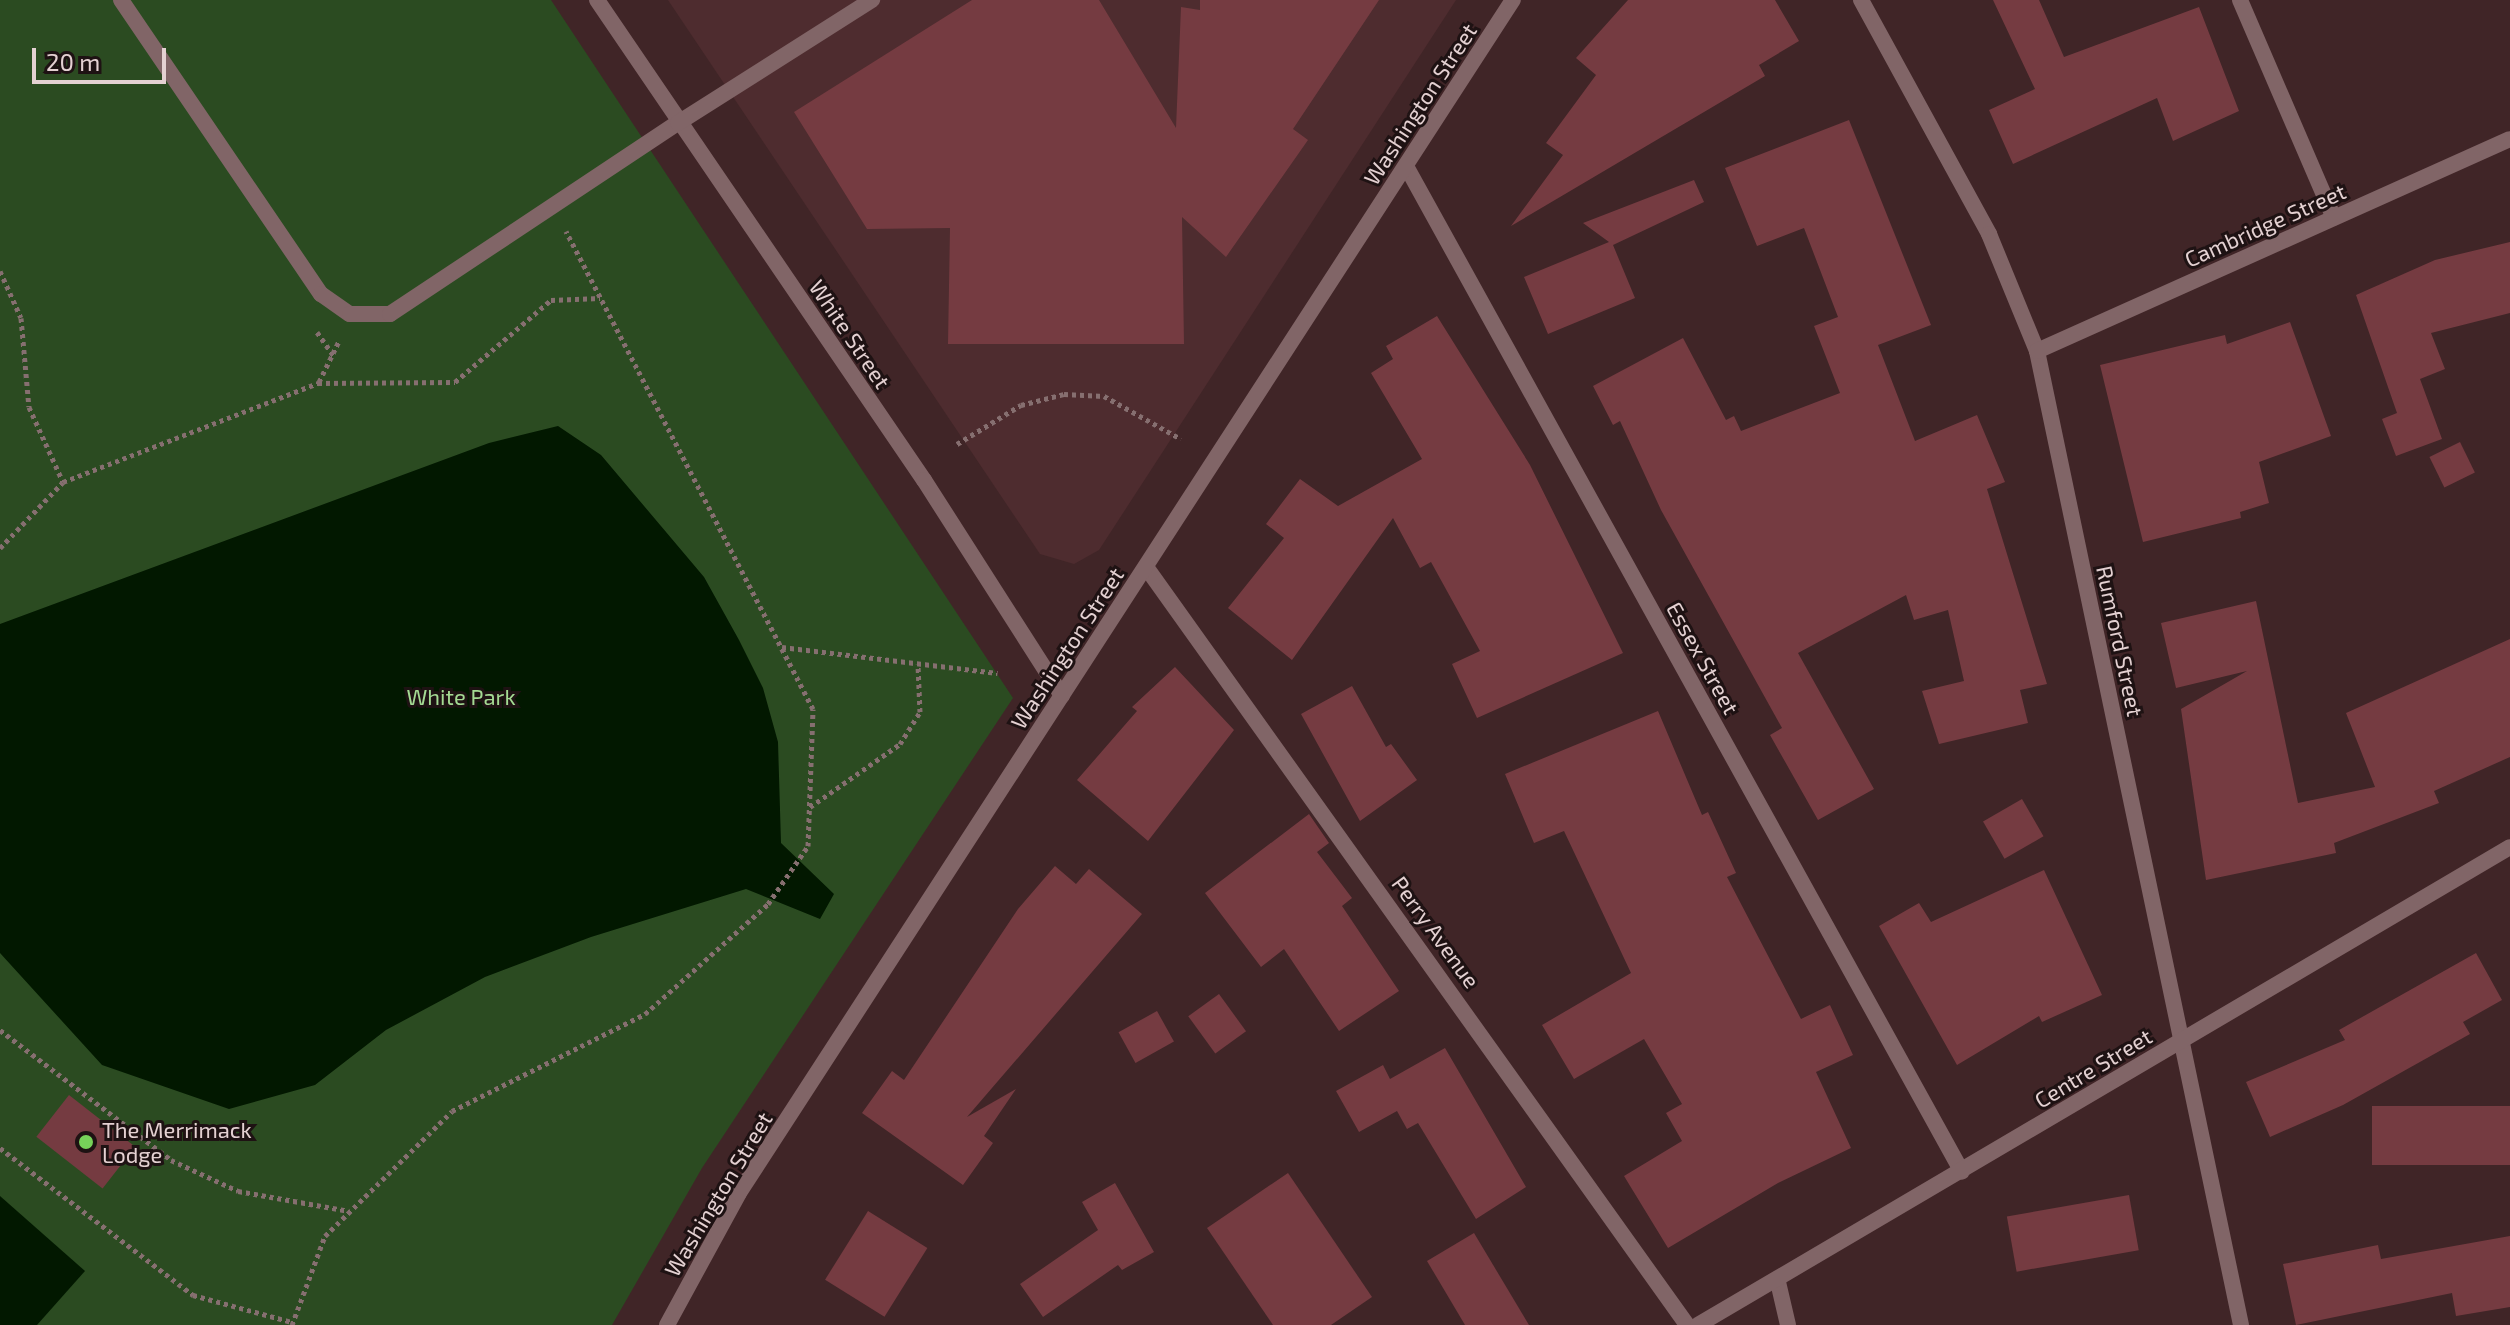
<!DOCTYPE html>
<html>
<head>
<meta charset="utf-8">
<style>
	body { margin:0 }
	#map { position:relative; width:2510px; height:1325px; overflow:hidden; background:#402527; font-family:"Exo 2",sans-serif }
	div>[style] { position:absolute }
	.built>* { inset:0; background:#4e2c2f }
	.green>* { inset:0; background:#2b4b21 }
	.water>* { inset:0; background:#021800 }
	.building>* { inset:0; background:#753b41; transform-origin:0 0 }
	.path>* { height:5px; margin-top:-2.5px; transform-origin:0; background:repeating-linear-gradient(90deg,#866f70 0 4px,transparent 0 8px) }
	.service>* { height:16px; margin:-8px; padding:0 8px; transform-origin:8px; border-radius:8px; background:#816567 }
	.minor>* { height:16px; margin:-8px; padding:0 8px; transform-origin:8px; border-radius:8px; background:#816567 }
	.tertiary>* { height:16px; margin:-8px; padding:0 8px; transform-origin:8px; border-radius:8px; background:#816567 }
	.dots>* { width:22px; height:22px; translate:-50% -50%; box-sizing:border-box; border:4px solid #1e1213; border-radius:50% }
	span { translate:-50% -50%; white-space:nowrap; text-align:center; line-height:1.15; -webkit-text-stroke:6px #1e1213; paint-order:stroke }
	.street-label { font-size:22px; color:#e4d1d2 }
	.park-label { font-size:22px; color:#a4da93 }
	.poi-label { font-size:22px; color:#e4d1d2 }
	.left { translate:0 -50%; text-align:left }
	.scale { position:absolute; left:32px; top:48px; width:134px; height:36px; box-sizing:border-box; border:4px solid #e4d1d2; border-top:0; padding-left:10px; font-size:24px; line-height:28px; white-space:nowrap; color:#e4d1d2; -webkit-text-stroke:6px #1e1213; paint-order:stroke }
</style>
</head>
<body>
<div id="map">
	<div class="built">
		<i style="clip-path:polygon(668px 0,1456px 0,1099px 550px,1074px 564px,1040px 554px)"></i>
	</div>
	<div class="green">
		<i style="clip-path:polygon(0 0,551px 0,1013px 698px,702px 1168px,612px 1325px,0 1325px)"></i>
	</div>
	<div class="water">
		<i style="clip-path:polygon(558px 426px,601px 455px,704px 577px,739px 640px,763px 688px,778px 742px,781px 843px,834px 894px,820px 919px,746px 889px,591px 937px,485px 977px,386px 1030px,315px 1085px,229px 1109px,102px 1065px,0 953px,0 624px,489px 443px)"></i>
		<i style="clip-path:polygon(0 1196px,85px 1271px,37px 1325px,0 1325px)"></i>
	</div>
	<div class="building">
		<i style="clip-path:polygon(972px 0,1099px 0,1176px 128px,1181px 7px,1200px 10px,1200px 0,1379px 0,1293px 129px,1308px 140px,1226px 257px,1182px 217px,1184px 344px,948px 344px,950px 228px,867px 229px,794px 112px)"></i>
		<i style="clip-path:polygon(1628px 0,1775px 0,1799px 41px,1759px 65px,1765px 76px,1511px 226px,1563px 155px,1546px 143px,1596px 75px,1576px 58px)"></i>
		<i style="clip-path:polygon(1993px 0,2039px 0,2064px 57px,2199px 7px,2239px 111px,2173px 141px,2157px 98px,2013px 164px,1989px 110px,2035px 89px)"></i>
		<i style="clip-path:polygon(1849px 120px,1931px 325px,1878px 345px,1915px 441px,1977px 415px,2005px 482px,1987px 489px,2047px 684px,2020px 690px,2028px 723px,1939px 744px,1922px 691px,1964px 681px,1948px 610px,1914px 620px,1906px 595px,1798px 653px,1874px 789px,1818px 820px,1770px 735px,1782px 728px,1661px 510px,1620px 421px,1613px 425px,1593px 386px,1683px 338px,1726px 420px,1734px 416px,1741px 431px,1840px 393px,1814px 326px,1838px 317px,1804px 228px,1757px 246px,1725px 168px)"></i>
		<i style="clip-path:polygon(1694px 180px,1704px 202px,1613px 245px,1635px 298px,1548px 334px,1524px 277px,1609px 242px,1583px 223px)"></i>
		<i style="clip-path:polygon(2510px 242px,2510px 313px,2431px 333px,2445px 369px,2420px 379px,2442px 439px,2396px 456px,2382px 419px,2397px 413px,2356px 295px,2435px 260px)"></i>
		<i style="clip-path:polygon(1437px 316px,1530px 465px,1623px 653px,1477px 718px,1452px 664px,1480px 651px,1431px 562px,1420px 568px,1393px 518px,1292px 660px,1228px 608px,1284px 538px,1266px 524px,1300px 479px,1338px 506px,1422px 459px,1371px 373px,1393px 359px,1386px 346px)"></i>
		<i style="clip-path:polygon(2290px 322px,2331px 436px,2259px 462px,2269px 503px,2240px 512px,2241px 518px,2143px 542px,2100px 365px,2225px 335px,2227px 344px)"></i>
		<i style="left:2460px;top:442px;width:34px;height:34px;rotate:64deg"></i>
		<i style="clip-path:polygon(2256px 601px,2298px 803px,2375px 787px,2346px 713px,2510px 639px,2510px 757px,2434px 791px,2439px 803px,2334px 843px,2336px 853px,2206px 880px,2181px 709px,2247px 671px,2176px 688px,2161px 623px)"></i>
		<i style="clip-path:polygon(1175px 667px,1234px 730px,1148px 841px,1077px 780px,1137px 711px,1132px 707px)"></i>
		<i style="clip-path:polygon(1352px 686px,1386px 747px,1391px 744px,1417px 780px,1360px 821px,1301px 714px)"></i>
		<i style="clip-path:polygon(1658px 711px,1702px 815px,1708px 812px,1736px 873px,1727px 877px,1801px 1019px,1830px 1005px,1853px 1055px,1816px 1072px,1851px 1148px,1778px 1183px,1668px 1248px,1624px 1176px,1682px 1141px,1666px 1113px,1682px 1104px,1644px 1039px,1574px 1079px,1542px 1025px,1631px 973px,1564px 831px,1534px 843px,1505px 774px)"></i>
		<i style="left:2022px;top:799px;width:43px;height:45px;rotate:60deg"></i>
		<i style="clip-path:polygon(1309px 814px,1329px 843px,1317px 852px,1352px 898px,1342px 906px,1399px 991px,1339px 1031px,1284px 949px,1261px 967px,1205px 893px)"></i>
		<i style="clip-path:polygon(1055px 866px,1076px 884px,1089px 869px,1142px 914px,967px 1117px,1016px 1089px,984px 1136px,993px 1143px,963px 1185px,862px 1113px,892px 1071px,904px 1080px,1018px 909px)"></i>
		<i style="clip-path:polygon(2044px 870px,2102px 995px,2042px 1022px,2039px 1016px,1957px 1065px,1879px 926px,1919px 903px,1931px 922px)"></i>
		<i style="clip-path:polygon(2476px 953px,2502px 1000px,2463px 1022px,2470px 1034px,2343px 1105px,2270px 1137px,2246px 1082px,2345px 1040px,2339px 1030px)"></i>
		<i style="left:1219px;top:994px;width:46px;height:38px;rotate:54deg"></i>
		<i style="left:1157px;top:1011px;width:35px;height:44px;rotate:61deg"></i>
		<i style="clip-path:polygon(1445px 1048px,1526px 1187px,1476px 1219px,1418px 1123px,1407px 1129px,1397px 1111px,1359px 1132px,1336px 1091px,1383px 1065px,1390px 1079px)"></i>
		<i style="left:69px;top:1095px;width:84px;height:53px;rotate:38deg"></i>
		<i style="left:2510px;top:1106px;width:59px;height:138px;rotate:90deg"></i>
		<i style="clip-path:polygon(1288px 1173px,1372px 1297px,1331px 1325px,1273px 1325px,1207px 1228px)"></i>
		<i style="clip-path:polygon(1115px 1183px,1154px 1252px,1122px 1270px,1118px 1265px,1043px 1317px,1020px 1284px,1098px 1230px,1082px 1202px)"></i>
		<i style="left:2129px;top:1195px;width:56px;height:124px;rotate:80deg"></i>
		<i style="left:868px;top:1211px;width:70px;height:81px;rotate:32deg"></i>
		<i style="clip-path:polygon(1474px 1233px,1529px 1325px,1465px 1325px,1427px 1261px)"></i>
		<i style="clip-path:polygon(2510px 1236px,2510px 1307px,2456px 1316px,2452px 1293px,2296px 1325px,2283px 1264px,2378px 1245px,2381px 1259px)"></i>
	</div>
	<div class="path">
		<i style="left:0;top:271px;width:51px;rotate:65.9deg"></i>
		<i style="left:21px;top:318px;width:89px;rotate:84.9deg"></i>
		<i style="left:29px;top:407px;width:82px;rotate:65.6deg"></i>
		<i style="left:317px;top:332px;width:29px;rotate:55deg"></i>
		<i style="left:319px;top:382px;width:46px;rotate:-64deg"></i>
		<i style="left:957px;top:444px;width:75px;rotate:-31.4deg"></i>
		<i style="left:1021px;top:405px;width:44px;rotate:-14.3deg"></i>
		<i style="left:1064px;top:394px;width:40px;rotate:2.9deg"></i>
		<i style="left:1104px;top:396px;width:88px;rotate:29.2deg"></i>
		<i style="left:0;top:548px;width:91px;rotate:-46.3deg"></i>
		<i style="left:63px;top:482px;width:274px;rotate:-21.2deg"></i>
		<i style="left:318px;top:383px;width:137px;rotate:-0.4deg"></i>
		<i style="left:455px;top:382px;width:126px;rotate:-40.5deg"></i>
		<i style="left:551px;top:300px;width:49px;rotate:-2.3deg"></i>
		<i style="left:782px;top:647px;width:217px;rotate:6.9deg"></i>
		<i style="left:810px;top:807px;width:110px;rotate:-35deg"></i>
		<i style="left:900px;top:744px;width:38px;rotate:-58deg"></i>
		<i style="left:920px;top:712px;width:48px;rotate:-92.4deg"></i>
		<i style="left:0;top:1030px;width:215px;rotate:37.2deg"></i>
		<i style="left:171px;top:1160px;width:74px;rotate:24.8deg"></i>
		<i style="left:238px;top:1191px;width:113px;rotate:10.2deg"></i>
		<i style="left:0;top:1148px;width:243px;rotate:37.3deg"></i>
		<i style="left:193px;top:1295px;width:103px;rotate:15.3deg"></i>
		<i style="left:292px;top:1325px;width:95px;rotate:-69.7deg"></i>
		<i style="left:325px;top:1236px;width:178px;rotate:-44.5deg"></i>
		<i style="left:452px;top:1111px;width:216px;rotate:-26.7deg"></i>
		<i style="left:645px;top:1014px;width:165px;rotate:-41.8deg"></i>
		<i style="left:768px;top:904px;width:70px;rotate:-55.4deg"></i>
		<i style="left:808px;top:846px;width:137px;rotate:-87.9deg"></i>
		<i style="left:813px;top:709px;width:538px;rotate:-117.33deg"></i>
	</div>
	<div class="service">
		<i style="left:121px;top:0;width:356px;rotate:55.8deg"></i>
		<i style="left:321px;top:294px;width:35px;rotate:35deg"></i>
		<i style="left:350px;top:314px;width:40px"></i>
		<i style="left:390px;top:314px;width:346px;rotate:-33.6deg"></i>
	</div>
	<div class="minor">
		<i style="left:597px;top:0;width:581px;rotate:55.74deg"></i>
		<i style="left:924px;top:480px;width:256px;rotate:57.4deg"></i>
		<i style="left:1861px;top:0;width:267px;rotate:61.3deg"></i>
		<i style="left:1989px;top:234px;width:126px;rotate:67.7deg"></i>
		<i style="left:2037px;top:351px;width:995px;rotate:78.17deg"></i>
		<i style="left:2240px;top:0;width:237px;rotate:66.7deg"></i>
		<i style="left:678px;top:123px;width:230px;rotate:-32.4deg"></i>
		<i style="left:1406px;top:166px;width:1149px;rotate:61.07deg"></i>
		<i style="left:2037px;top:351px;width:518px;rotate:-24.14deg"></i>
		<i style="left:1146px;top:567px;width:931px;rotate:54.48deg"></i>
		<i style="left:1778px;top:1282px;width:44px;rotate:76.9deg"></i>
	</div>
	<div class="tertiary">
		<i style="left:667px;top:1325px;width:150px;rotate:-61.4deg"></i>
		<i style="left:739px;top:1193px;width:1422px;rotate:-57.03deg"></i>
		<i style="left:1698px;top:1325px;width:942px;rotate:-30.48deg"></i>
	</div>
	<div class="dots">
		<i style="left:86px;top:1142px;background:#77d259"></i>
	</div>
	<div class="street-label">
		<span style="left:1420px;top:104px;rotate:-57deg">Washington Street</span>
		<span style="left:2265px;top:225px;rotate:-24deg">Cambridge Street</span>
		<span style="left:850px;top:334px;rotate:56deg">White Street</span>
		<span style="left:2120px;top:641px;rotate:78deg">Rumford Street</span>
		<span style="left:1067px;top:648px;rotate:-57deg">Washington Street</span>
		<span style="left:1703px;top:658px;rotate:61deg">Essex Street</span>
		<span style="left:1436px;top:932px;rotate:54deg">Perry Avenue</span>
		<span style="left:2093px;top:1068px;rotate:-31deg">Centre Street</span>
		<span style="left:718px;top:1194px;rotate:-59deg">Washington Street</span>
	</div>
	<div class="park-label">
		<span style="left:461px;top:697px">White Park</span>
	</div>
	<div class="poi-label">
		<span class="left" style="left:102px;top:1142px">The Merrimack<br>Lodge</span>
	</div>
	<div class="scale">20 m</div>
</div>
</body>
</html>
